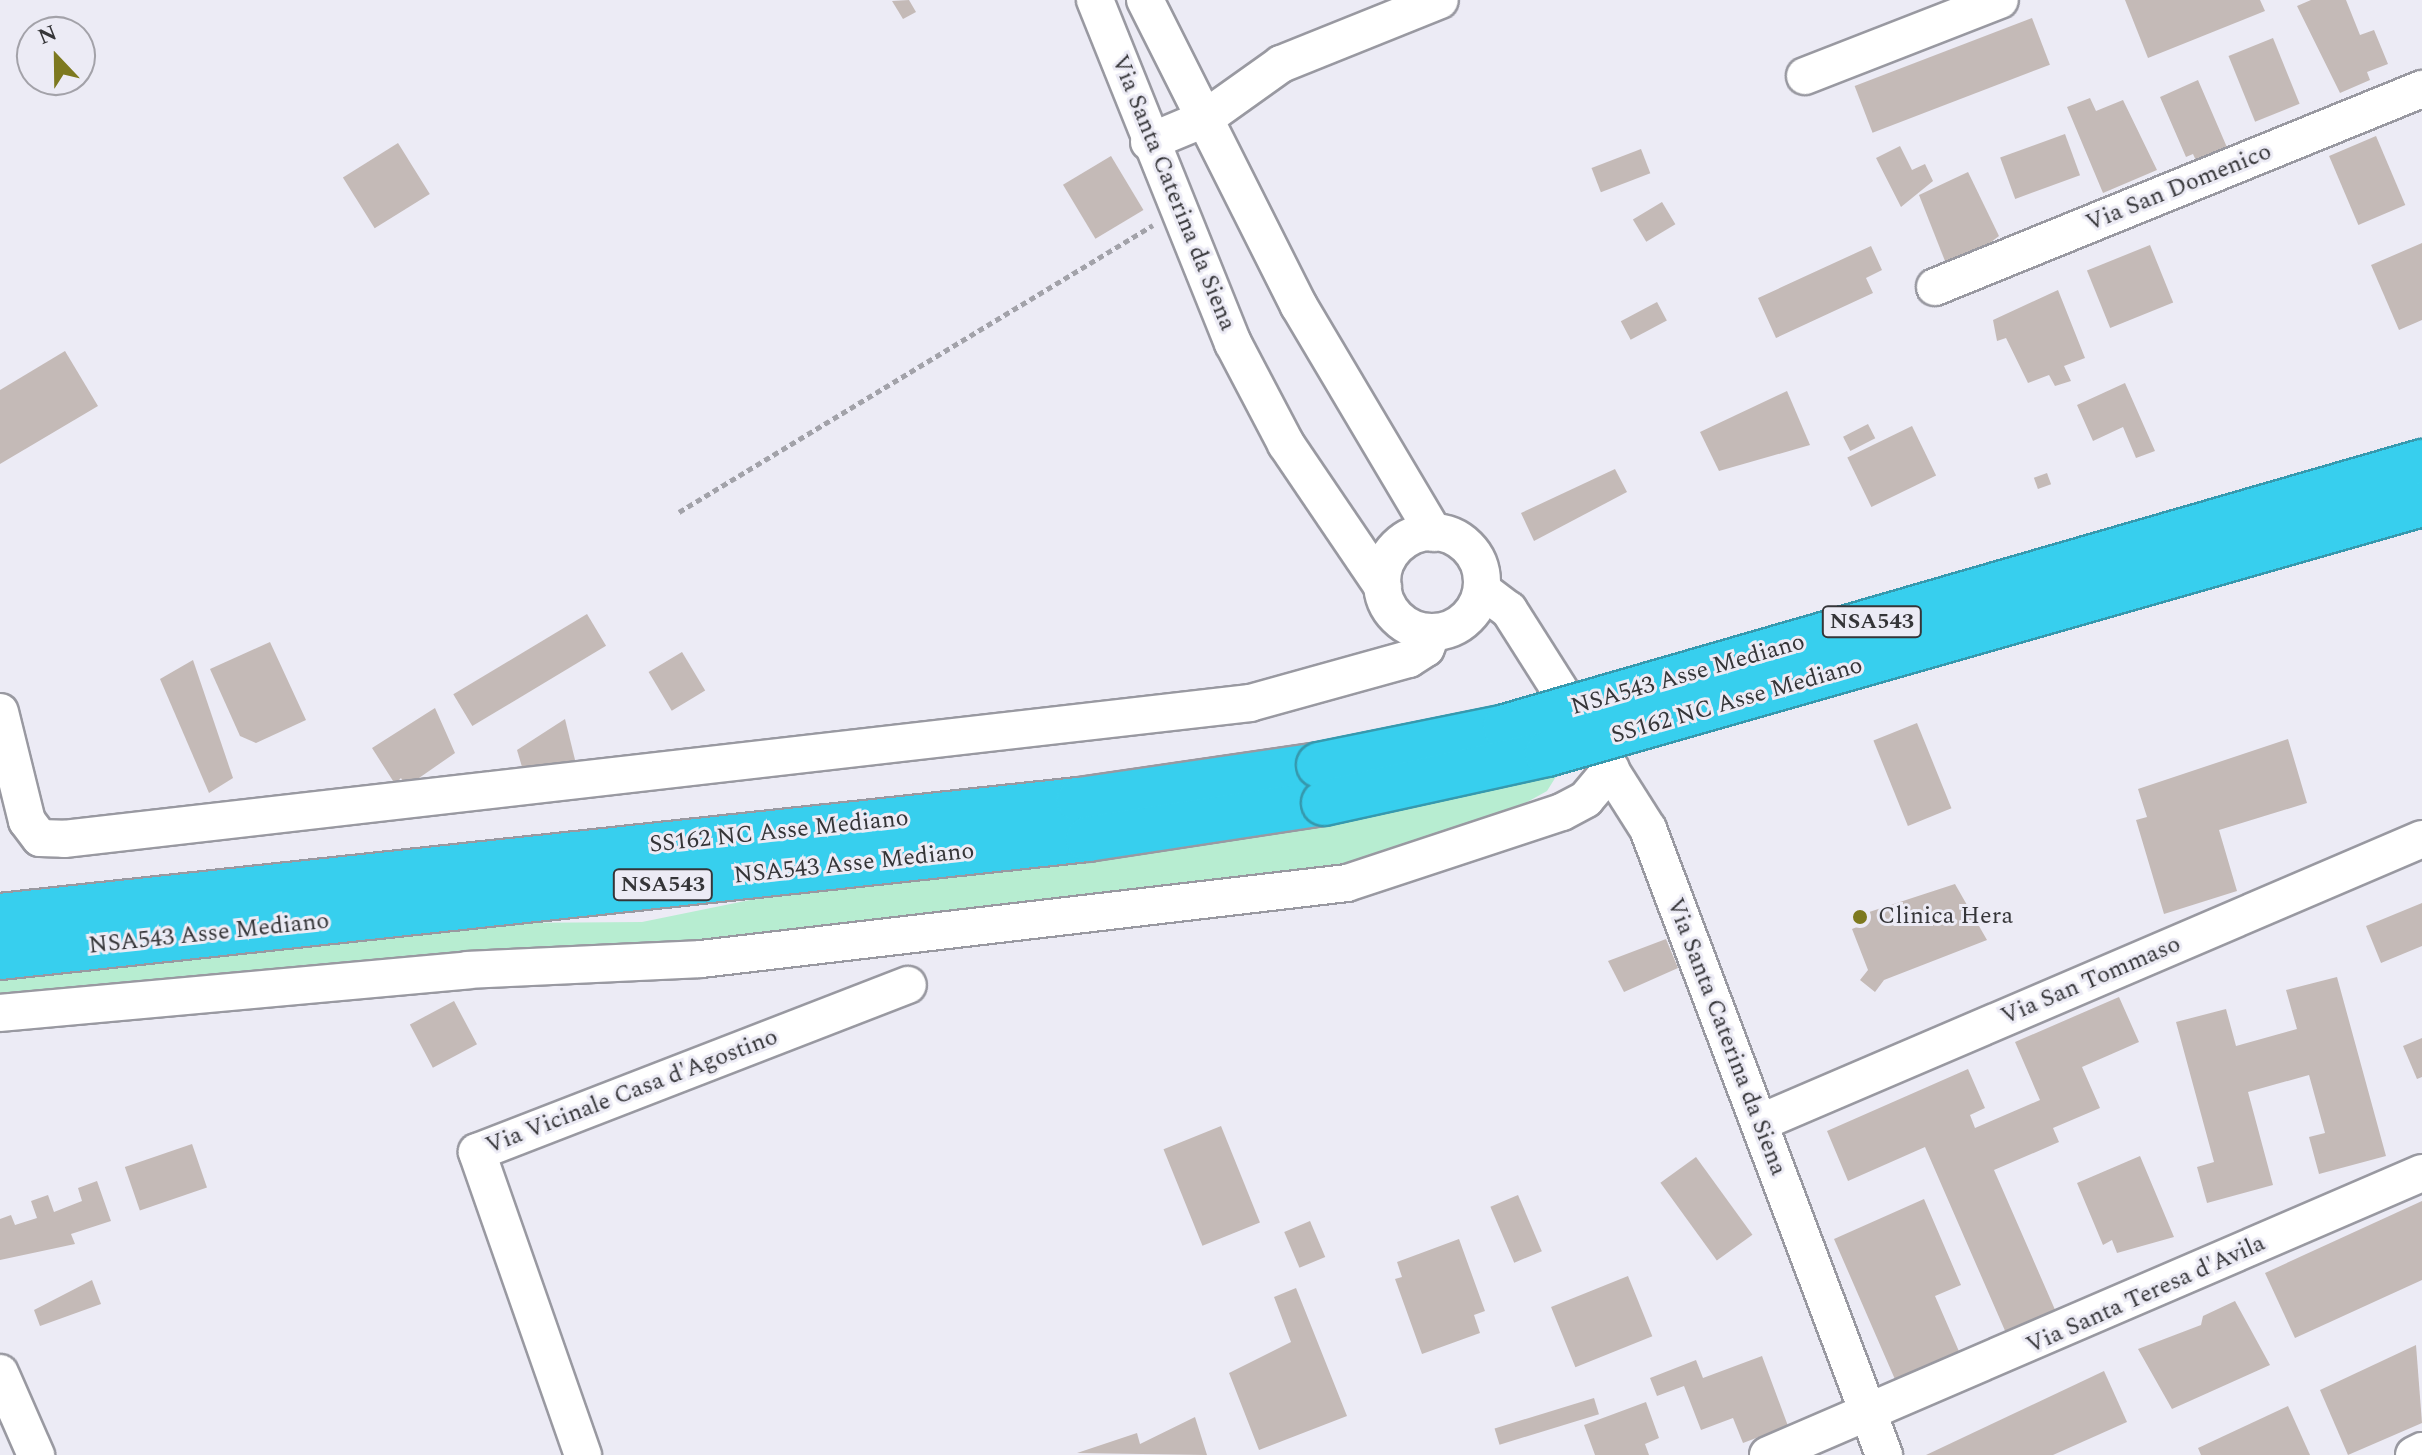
<!DOCTYPE html>
<html>
<head>
<meta charset="utf-8">
<style>
	body { margin:0 }
	#map { position:relative; width:2422px; height:1455px; overflow:hidden; background:#ecebf5; font-family:Spectral,serif }
	div>[style] { position:absolute }
	.green>* { inset:0; background:#b7edd1 }
	.building>* { inset:0; background:#c4bab7; transform-origin:0 0 }
	.path>* { height:5px; margin-top:-2.5px; transform-origin:0; background:repeating-linear-gradient(90deg,#a2a2a9 0 6px,transparent 0 10px) }
	.roads { filter:drop-shadow(2px 0 #9999a1) drop-shadow(-2px 0 #9999a1) drop-shadow(0 2px #9999a1) drop-shadow(0 -2px #9999a1) }
	.minor>* { height:36px; margin:-18px; padding:0 18px; transform-origin:18px; border-radius:18px; background:#fff }
	.minor>.ring { margin:-18px; padding:0; box-sizing:content-box; background:none; border:36px solid #fff; border-radius:50% }
	.highway>* { height:44px; margin:-22px; padding:0 22px; transform-origin:22px; border-radius:22px; background:#37cfee }
	.bridges { filter:drop-shadow(2px 0 #3699ae) drop-shadow(-2px 0 #3699ae) drop-shadow(0 2px #3699ae) drop-shadow(0 -2px #3699ae) }
	.highway-bridge>* { height:44px; margin:-22px; padding:0 22px; transform-origin:22px; border-radius:22px; background:#37cfee }
	.dots>* { width:22px; height:22px; translate:-50% -50%; box-sizing:border-box; border:4px solid #ecebf5; border-radius:50% }
	span { translate:-50% -50%; white-space:nowrap; text-align:center; line-height:1.15; -webkit-text-stroke:6px #ecebf5; paint-order:stroke }
	.shield-label span { padding:2px 6px; background:#ecebf5; border:2px solid; border-radius:6px; -webkit-text-stroke-width:0 }
	.shield-label { font-size:22px; color:#353538; font-weight:700 }
	.street-label { font-size:24px; color:#353538 }
	.poi-label { font-size:24px; color:#353538 }
	.left { translate:0 -50%; text-align:left }
	.north { position:absolute; left:16px; top:16px; width:80px; height:80px; box-sizing:border-box; background:#ecebf5; border:2px solid #a3a2a9; border-radius:50%; rotate:338deg; font-size:22px; font-weight:700; line-height:32px; text-align:center; color:#353538 }
	.north::after { content:''; display:block; margin:auto; width:28px; height:36px; background:#7d791f; clip-path:polygon(50% 0,100% 100%,50% 72%,0 100%) }
</style>
</head>
<body>
<div id="map">
	<div class="green">
		<i style="clip-path:polygon(1557px 775px,1547px 791px,1507px 813px,1342px 868px,711px 946px,0 1004px,0 974px,504px 923px,642px 922px,750px 900px,1266px 836px)"></i>
	</div>
	<div class="building">
		<i style="clip-path:polygon(909px 0,916px 12px,903px 19px,892px 1px)"></i>
		<i style="clip-path:polygon(2125px 0,2260px 0,2265px 11px,2148px 58px)"></i>
		<i style="clip-path:polygon(2311px 0,2346px 0,2360px 35px,2374px 30px,2388px 64px,2367px 72px,2370px 80px,2340px 93px,2297px 6px)"></i>
		<i style="left:2032px;top:18px;width:50px;height:190px;rotate:69deg"></i>
		<i style="left:2273px;top:38px;width:71px;height:48px;rotate:68deg"></i>
		<i style="clip-path:polygon(2198px 80px,2229px 152px,2198px 165px,2193px 154px,2186px 157px,2160px 97px)"></i>
		<i style="clip-path:polygon(2090px 98px,2096px 111px,2123px 100px,2157px 170px,2103px 193px,2067px 107px)"></i>
		<i style="left:2065px;top:134px;width:44px;height:69px;rotate:70deg"></i>
		<i style="left:2376px;top:136px;width:75px;height:51px;rotate:67deg"></i>
		<i style="left:398px;top:143px;width:60px;height:65px;rotate:58deg"></i>
		<i style="clip-path:polygon(1900px 146px,1912px 170px,1925px 164px,1933px 181px,1901px 207px,1876px 158px)"></i>
		<i style="left:1641px;top:149px;width:26px;height:53px;rotate:69deg"></i>
		<i style="left:1111px;top:156px;width:63px;height:56px;rotate:59deg"></i>
		<i style="clip-path:polygon(1968px 172px,1999px 236px,1974px 255px,1945px 261px,1919px 195px)"></i>
		<i style="left:1662px;top:202px;width:26px;height:34px;rotate:59deg"></i>
		<i style="clip-path:polygon(2422px 243px,2422px 320px,2399px 330px,2371px 265px)"></i>
		<i style="left:2150px;top:245px;width:62px;height:68px;rotate:68deg"></i>
		<i style="clip-path:polygon(1871px 246px,1882px 270px,1866px 278px,1873px 293px,1776px 338px,1758px 298px)"></i>
		<i style="clip-path:polygon(2058px 290px,2085px 358px,2064px 366px,2071px 381px,2055px 386px,2049px 375px,2028px 383px,2006px 338px,1997px 341px,1993px 320px)"></i>
		<i style="left:1657px;top:302px;width:21px;height:41px;rotate:62deg"></i>
		<i style="clip-path:polygon(65px 351px,98px 406px,0 464px,0 390px)"></i>
		<i style="clip-path:polygon(2125px 383px,2155px 451px,2136px 458px,2123px 427px,2093px 441px,2077px 405px)"></i>
		<i style="clip-path:polygon(1787px 391px,1810px 445px,1719px 471px,1700px 432px)"></i>
		<i style="left:1868px;top:424px;width:16px;height:28px;rotate:63deg"></i>
		<i style="left:1912px;top:426px;width:55px;height:72px;rotate:64deg"></i>
		<i style="clip-path:polygon(1615px 469px,1627px 492px,1534px 541px,1521px 513px)"></i>
		<i style="left:2047px;top:473px;width:12px;height:14px;rotate:70deg"></i>
		<i style="left:587px;top:614px;width:37px;height:156px;rotate:59deg"></i>
		<i style="clip-path:polygon(270px 642px,306px 720px,256px 743px,240px 736px,210px 669px)"></i>
		<i style="left:682px;top:652px;width:45px;height:39px;rotate:59deg"></i>
		<i style="clip-path:polygon(193px 660px,233px 778px,209px 793px,160px 679px)"></i>
		<i style="clip-path:polygon(435px 708px,455px 753px,406px 787px,401px 778px,395px 784px,372px 748px)"></i>
		<i style="clip-path:polygon(565px 719px,577px 768px,525px 777px,517px 750px)"></i>
		<i style="left:1917px;top:723px;width:92px;height:47px;rotate:68deg"></i>
		<i style="clip-path:polygon(2288px 739px,2307px 803px,2219px 830px,2237px 891px,2164px 914px,2136px 820px,2147px 817px,2138px 789px)"></i>
		<i style="clip-path:polygon(1955px 884px,1987px 940px,1884px 980px,1875px 992px,1860px 980px,1868px 970px,1852px 929px,1867px 923px,1863px 914px)"></i>
		<i style="clip-path:polygon(2422px 903px,2422px 946px,2381px 963px,2366px 926px)"></i>
		<i style="clip-path:polygon(1666px 939px,1678px 968px,1624px 992px,1608px 961px)"></i>
		<i style="clip-path:polygon(2337px 977px,2386px 1156px,2319px 1174px,2309px 1137px,2325px 1133px,2309px 1075px,2248px 1092px,2273px 1185px,2207px 1203px,2197px 1167px,2214px 1162px,2176px 1022px,2226px 1009px,2236px 1046px,2297px 1029px,2286px 990px)"></i>
		<i style="clip-path:polygon(2119px 997px,2139px 1042px,2082px 1067px,2100px 1108px,2053px 1128px,2059px 1142px,1994px 1170px,2056px 1312px,2006px 1333px,1925px 1147px,1848px 1181px,1827px 1131px,1968px 1069px,1985px 1108px,1970px 1115px,1975px 1128px,2040px 1100px,2015px 1042px)"></i>
		<i style="left:454px;top:1001px;width:49px;height:50px;rotate:62deg"></i>
		<i style="clip-path:polygon(2422px 1038px,2422px 1077px,2417px 1079px,2403px 1046px)"></i>
		<i style="left:1221px;top:1126px;width:104px;height:62px;rotate:68deg"></i>
		<i style="left:192px;top:1144px;width:46px;height:71px;rotate:71deg"></i>
		<i style="clip-path:polygon(2140px 1156px,2174px 1237px,2117px 1253px,2112px 1240px,2103px 1245px,2077px 1183px)"></i>
		<i style="left:1696px;top:1157px;width:96px;height:44px;rotate:54deg"></i>
		<i style="clip-path:polygon(97px 1181px,111px 1221px,71px 1234px,75px 1244px,0 1260px,0 1219px,11px 1215px,15px 1225px,37px 1218px,31px 1201px,48px 1195px,54px 1212px,82px 1201px,78px 1188px)"></i>
		<i style="left:1518px;top:1195px;width:61px;height:30px;rotate:67deg"></i>
		<i style="clip-path:polygon(1924px 1199px,1961px 1285px,1935px 1296px,1961px 1356px,1897px 1384px,1834px 1239px)"></i>
		<i style="clip-path:polygon(2422px 1201px,2422px 1280px,2295px 1338px,2265px 1273px)"></i>
		<i style="left:1310px;top:1221px;width:39px;height:28px;rotate:67deg"></i>
		<i style="clip-path:polygon(1459px 1239px,1485px 1311px,1474px 1315px,1480px 1333px,1422px 1354px,1395px 1279px,1402px 1277px,1397px 1262px)"></i>
		<i style="left:1628px;top:1276px;width:65px;height:83px;rotate:68deg"></i>
		<i style="clip-path:polygon(92px 1280px,101px 1304px,40px 1326px,34px 1310px)"></i>
		<i style="clip-path:polygon(1296px 1288px,1347px 1416px,1259px 1450px,1229px 1373px,1291px 1342px,1274px 1297px)"></i>
		<i style="clip-path:polygon(2235px 1301px,2270px 1365px,2172px 1409px,2138px 1349px,2201px 1325px,2203px 1316px)"></i>
		<i style="clip-path:polygon(2416px 1345px,2422px 1423px,2348px 1455px,2320px 1390px)"></i>
		<i style="clip-path:polygon(1762px 1356px,1788px 1426px,1743px 1443px,1733px 1418px,1701px 1430px,1684px 1386px,1657px 1396px,1650px 1378px,1696px 1360px,1703px 1378px)"></i>
		<i style="clip-path:polygon(2104px 1371px,2127px 1422px,2053px 1455px,1926px 1455px)"></i>
		<i style="left:1594px;top:1398px;width:17px;height:104px;rotate:73deg"></i>
		<i style="clip-path:polygon(1646px 1402px,1659px 1438px,1645px 1444px,1649px 1455px,1595px 1455px,1584px 1425px)"></i>
		<i style="clip-path:polygon(2288px 1406px,2310px 1455px,2201px 1455px,2198px 1448px)"></i>
		<i style="clip-path:polygon(1195px 1417px,1207px 1455px,1077px 1453px,1137px 1433px,1140px 1444px)"></i>
	</div>
	<div class="path">
		<i style="left:679px;top:512px;width:554px;rotate:-31.19deg"></i>
	</div>
	<div class="roads">
		<div class="minor">
			<i style="left:1095px;top:0;width:370px;rotate:68.1deg"></i>
			<i style="left:1233px;top:343px;width:114px;rotate:62.3deg"></i>
			<i style="left:1286px;top:444px;width:173px;rotate:55.9deg"></i>
			<i style="left:1145px;top:0;width:343px;rotate:63.3deg"></i>
			<i style="left:1299px;top:306px;width:264px;rotate:59.3deg"></i>
			<i style="left:1805px;top:76px;width:209px;rotate:-21.3deg"></i>
			<i style="left:1149px;top:142px;width:60px;rotate:-22.7deg"></i>
			<i style="left:1204px;top:119px;width:95px;rotate:-35.5deg"></i>
			<i style="left:1281px;top:64px;width:171px;rotate:-21.9deg"></i>
			<i style="left:1935px;top:287px;width:526px;rotate:-22.13deg"></i>
			<i class="ring" style="left:1382px;top:532px;width:64px;height:64px"></i>
			<i style="left:1482px;top:590px;width:34px;rotate:37deg"></i>
			<i style="left:1509px;top:610px;width:259px;rotate:57.6deg"></i>
			<i style="left:1648px;top:829px;width:669px;rotate:69.34deg"></i>
			<i style="left:0;top:712px;width:112px;rotate:76.1deg"></i>
			<i style="left:27px;top:821px;width:21px;rotate:53deg"></i>
			<i style="left:40px;top:838px;width:24px;rotate:2deg"></i>
			<i style="left:64px;top:839px;width:1194px;rotate:-6.54deg"></i>
			<i style="left:1250px;top:703px;width:165px;rotate:-15.5deg"></i>
			<i style="left:1409px;top:659px;width:20px;rotate:-33deg"></i>
			<i style="left:1426px;top:648px;width:17px;rotate:-69deg"></i>
			<i style="left:0;top:1013px;width:470px;rotate:-5.2deg"></i>
			<i style="left:468px;top:970px;width:233px;rotate:-2.7deg"></i>
			<i style="left:701px;top:959px;width:650px;rotate:-6.71deg"></i>
			<i style="left:1347px;top:883px;width:226px;rotate:-18.3deg"></i>
			<i style="left:1562px;top:812px;width:27px;rotate:-28deg"></i>
			<i style="left:1586px;top:799px;width:39px;rotate:-50deg"></i>
			<i style="left:1759px;top:1123px;width:721px;rotate:-23.19deg"></i>
			<i style="left:0;top:1373px;width:90px;rotate:66.3deg"></i>
			<i style="left:583px;top:1455px;width:321px;rotate:-109.3deg"></i>
			<i style="left:477px;top:1152px;width:462px;rotate:-21.2deg"></i>
			<i style="left:1768px;top:1455px;width:712px;rotate:-23.33deg"></i>
			<i style="left:2414px;top:1455px;width:9px;rotate:-27deg"></i>
		</div>
		<div class="highway">
			<i style="left:0;top:916px;width:1085px;rotate:-6.14deg"></i>
			<i style="left:1079px;top:800px;width:243px;rotate:-8.3deg"></i>
			<i style="left:0;top:957px;width:1094px;rotate:-6.19deg"></i>
			<i style="left:1088px;top:839px;width:239px;rotate:-8.7deg"></i>
		</div>
	</div>
	<div class="bridges">
		<div class="highway-bridge">
			<i style="left:1319px;top:765px;width:190px;rotate:-11.5deg"></i>
			<i style="left:1505px;top:727px;width:955px;rotate:-16.12deg"></i>
			<i style="left:1324px;top:803px;width:228px;rotate:-12.4deg"></i>
			<i style="left:1547px;top:754px;width:910px;rotate:-15.95deg"></i>
		</div>
	</div>
	<div class="dots">
		<i style="left:1860px;top:917px;background:#7d791f"></i>
	</div>
	<div class="shield-label">
		<span style="left:1872px;top:622px">NSA543</span>
		<span style="left:663px;top:885px">NSA543</span>
	</div>
	<div class="street-label">
		<span style="left:2179px;top:188px;rotate:-22deg">Via San Domenico</span>
		<span style="left:1173px;top:193px;rotate:68deg">Via Santa Caterina da Siena</span>
		<span style="left:1688px;top:675px;rotate:-16deg">NSA543 Asse Mediano</span>
		<span style="left:1737px;top:701px;rotate:-16deg">SS162 NC Asse Mediano</span>
		<span style="left:779px;top:832px;rotate:-6deg">SS162 NC Asse Mediano</span>
		<span style="left:854px;top:864px;rotate:-6deg">NSA543 Asse Mediano</span>
		<span style="left:209px;top:934px;rotate:-6deg">NSA543 Asse Mediano</span>
		<span style="left:2091px;top:981px;rotate:-23deg">Via San Tommaso</span>
		<span style="left:1726px;top:1037px;rotate:69deg">Via Santa Caterina da Siena</span>
		<span style="left:632px;top:1092px;rotate:-21deg">Via Vicinale Casa d'Agostino</span>
		<span style="left:2146px;top:1295px;rotate:-24deg">Via Santa Teresa d'Avila</span>
	</div>
	<div class="poi-label">
		<span class="left" style="left:1878px;top:917px">Clinica Hera</span>
	</div>
	<div class="north">N</div>
</div>
</body>
</html>
